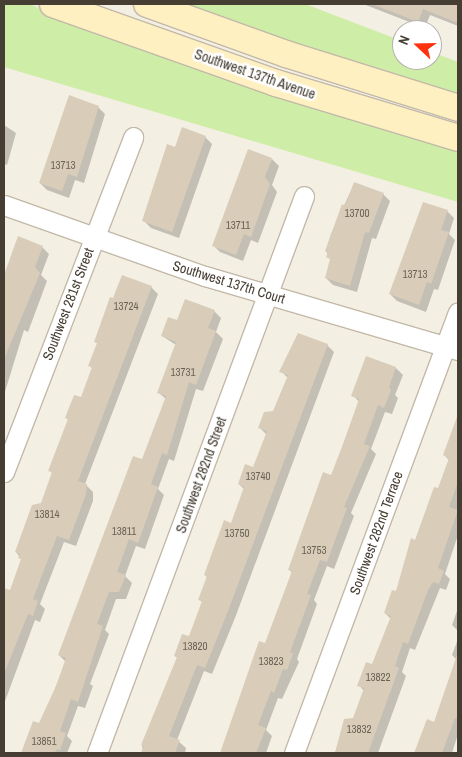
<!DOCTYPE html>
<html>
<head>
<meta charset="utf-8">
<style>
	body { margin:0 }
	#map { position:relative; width:462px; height:757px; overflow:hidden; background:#f4efe3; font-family:"Archivo Narrow",sans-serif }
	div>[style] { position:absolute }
	.green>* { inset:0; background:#ceeda7 }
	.shadow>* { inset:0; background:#0003 }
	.building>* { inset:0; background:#d9cdba }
	.roads { filter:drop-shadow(1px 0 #c3b9a8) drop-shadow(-1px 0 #c3b9a8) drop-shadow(0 1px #c3b9a8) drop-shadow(0 -1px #c3b9a8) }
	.street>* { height:19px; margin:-9.5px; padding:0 9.5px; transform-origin:9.5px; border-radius:9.5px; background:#fff }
	.secondary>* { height:26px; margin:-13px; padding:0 13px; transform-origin:13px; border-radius:13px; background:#fff0c2 }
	span { translate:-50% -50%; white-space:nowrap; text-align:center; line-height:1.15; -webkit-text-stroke:5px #fff; paint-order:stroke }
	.number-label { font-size:11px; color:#6b6255 }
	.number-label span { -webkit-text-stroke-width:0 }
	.street-label { font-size:14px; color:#463e33 }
	.frame { position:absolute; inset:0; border:5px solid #463e33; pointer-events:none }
	.north { position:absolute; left:392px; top:20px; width:50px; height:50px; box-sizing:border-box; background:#fff; border:1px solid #b5b2ad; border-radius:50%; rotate:291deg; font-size:14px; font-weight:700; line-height:20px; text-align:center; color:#463e33 }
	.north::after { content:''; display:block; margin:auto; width:18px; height:22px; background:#ff320f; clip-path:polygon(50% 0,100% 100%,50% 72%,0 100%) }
</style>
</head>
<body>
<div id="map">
	<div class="green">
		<i style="clip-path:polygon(4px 4px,29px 4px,185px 62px,458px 147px,458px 202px,4px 67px)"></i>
		<i style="clip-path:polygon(182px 4px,305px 4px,402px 41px,402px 60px,432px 60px,432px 52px,458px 62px,458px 96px,304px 47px)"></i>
	</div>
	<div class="shadow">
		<i style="clip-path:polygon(363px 4px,458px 4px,458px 26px,430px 15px,425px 28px)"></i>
		<i style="clip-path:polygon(98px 107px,105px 114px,84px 183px,75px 180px,69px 198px,47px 190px,40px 183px)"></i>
		<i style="clip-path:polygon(4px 125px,16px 133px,7px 165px,4px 164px)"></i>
		<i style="clip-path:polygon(205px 137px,212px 144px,179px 238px,151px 228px,144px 221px,175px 148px)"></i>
		<i style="clip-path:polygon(272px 159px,279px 166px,272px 185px,277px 192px,258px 243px,251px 240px,243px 261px,220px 252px,213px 245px)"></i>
		<i style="clip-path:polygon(354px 184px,383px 194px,390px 201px,376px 239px,372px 238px,357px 292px,333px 285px,326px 278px,331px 260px,326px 251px,331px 234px)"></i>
		<i style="clip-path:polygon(447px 211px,454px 218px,449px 234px,455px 240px,438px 290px,434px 289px,426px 312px,397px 301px,390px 294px)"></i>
		<i style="clip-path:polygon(19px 238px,42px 247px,49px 254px,41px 275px,47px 281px,28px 332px,24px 330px,4px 395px,4px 277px)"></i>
		<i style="clip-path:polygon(151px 287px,158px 294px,85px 484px,93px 492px,93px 501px,76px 546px,64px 542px,40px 604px,45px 609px,40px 622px,35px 620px,4px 704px,4px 589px,10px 592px,22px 560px,16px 552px,42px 504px,53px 474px,50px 471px,69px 420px,66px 418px,81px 399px,93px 369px,90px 366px,98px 344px,95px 341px,114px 300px)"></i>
		<i style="clip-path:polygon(214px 311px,221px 318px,216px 332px,223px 339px,203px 391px,196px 389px,174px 461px,169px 459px,158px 489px,164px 495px,145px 549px,136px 546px,125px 576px,132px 583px,126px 599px,116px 599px,105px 630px,109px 634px,90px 684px,93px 686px,85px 708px,78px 706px,67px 736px,72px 741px,67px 753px,22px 753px,34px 722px,40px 725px,66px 662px,59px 655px,143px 460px,166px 399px,158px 392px,176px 345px,162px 336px,178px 321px)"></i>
		<i style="clip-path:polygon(327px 345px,334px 352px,235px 618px,212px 674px,204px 671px,177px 740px,186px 748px,185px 753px,143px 753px,142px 744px,178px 658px,175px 656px,190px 638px,203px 603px,200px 600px,208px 578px,205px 575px,232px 524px,245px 490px,239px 484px,254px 469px,267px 435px,260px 428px,274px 412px,288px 378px,281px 371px)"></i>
		<i style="clip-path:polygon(396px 368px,403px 375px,395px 395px,398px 398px,392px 414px,385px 412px,371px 449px,376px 454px,351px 513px,354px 516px,334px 569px,327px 566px,314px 600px,317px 604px,297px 659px,299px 662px,282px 699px,278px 698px,266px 730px,272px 736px,266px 753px,221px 753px,260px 643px,265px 645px,292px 573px,290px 570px,332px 477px,359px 402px,353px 395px)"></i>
		<i style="clip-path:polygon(458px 416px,458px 535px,445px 574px,450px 579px,446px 590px,440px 588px,415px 650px,410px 648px,402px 672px,406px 676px,378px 753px,335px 753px,345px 720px,354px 719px,364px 691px,359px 685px,373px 666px,391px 619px,385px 613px,396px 592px,450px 461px,444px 455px)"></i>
		<i style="clip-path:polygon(457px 611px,458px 612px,458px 631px,452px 625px)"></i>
		<i style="clip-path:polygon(458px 639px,458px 734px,452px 753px,416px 753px,428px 721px,435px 723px,457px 660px,452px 655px)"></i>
	</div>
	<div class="building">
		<i style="clip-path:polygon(372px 4px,458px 4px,458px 23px,423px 9px,418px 22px)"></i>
		<i style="clip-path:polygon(69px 95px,99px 106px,77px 177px,68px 174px,62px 191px,39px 183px)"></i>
		<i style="clip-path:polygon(182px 127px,206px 136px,172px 232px,142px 221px,167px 144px,175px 147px)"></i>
		<i style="clip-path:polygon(248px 149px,272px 158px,265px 177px,270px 184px,251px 237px,244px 234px,236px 255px,212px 246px)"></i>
		<i style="clip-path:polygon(354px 182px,384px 193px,369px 233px,365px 232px,350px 286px,325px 278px,330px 259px,326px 257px,328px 252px,325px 251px,342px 204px,345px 206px)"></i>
		<i style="clip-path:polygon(423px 202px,448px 210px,441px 230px,449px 232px,431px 284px,427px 282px,419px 305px,389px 294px)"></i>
		<i style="clip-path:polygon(18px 236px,43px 246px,35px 267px,40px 273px,5px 357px,4px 275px)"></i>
		<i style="clip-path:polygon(122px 275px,152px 286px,78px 481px,87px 484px,86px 494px,69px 540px,57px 536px,33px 599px,38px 601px,33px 616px,28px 614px,4px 674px,4px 588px,10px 590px,21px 559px,18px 558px,20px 554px,15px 552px,32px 505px,41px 503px,52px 472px,48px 471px,68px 419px,65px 418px,74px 395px,81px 397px,92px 367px,88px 366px,97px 343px,94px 342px,110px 297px,113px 298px)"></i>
		<i style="clip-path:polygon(185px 299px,215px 310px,208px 328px,216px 331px,196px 385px,189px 382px,167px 455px,162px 453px,151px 484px,158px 487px,138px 543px,129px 539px,117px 572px,126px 575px,119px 592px,109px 592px,97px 624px,103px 626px,78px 702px,71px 699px,60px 731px,66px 733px,60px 750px,57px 749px,55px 753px,21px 753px,33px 721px,39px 723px,56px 686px,66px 658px,58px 655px,133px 456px,142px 459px,166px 396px,157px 393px,176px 342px,161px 336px,168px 317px,177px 320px)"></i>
		<i style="clip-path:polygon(298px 333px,328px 344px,228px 611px,205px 668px,197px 665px,169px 736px,180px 740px,175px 753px,141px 753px,144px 746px,141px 745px,177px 657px,174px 656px,182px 634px,189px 636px,202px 601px,198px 600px,207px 576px,204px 575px,224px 520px,231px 523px,244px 487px,238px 484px,245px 464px,253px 467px,267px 431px,258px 428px,264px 412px,273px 411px,288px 375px,279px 372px)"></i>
		<i style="clip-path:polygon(366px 356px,396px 367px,389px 387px,391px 390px,384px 408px,378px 405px,364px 444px,370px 446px,344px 507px,347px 508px,327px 562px,320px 560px,307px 594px,311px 595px,290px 652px,293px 654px,287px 670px,283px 669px,274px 693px,271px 691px,258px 725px,266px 728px,256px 753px,220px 753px,259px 641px,265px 643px,292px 571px,288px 570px,323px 472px,331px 475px,343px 444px,359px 399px,351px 396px)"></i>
		<i style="clip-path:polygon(457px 417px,458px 482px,449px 507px,458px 510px,438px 568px,444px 571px,439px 584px,433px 582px,428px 590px,408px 644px,403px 642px,395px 666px,399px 668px,368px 753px,335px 753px,344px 719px,353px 718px,364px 688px,357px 686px,366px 662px,372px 664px,391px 616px,384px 613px,392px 590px,396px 591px,411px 538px,415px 540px,434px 487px,438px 488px,449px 458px,443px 455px)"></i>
		<i style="clip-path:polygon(457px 655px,458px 719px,455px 718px,442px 753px,414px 753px,427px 719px,434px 722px)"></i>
	</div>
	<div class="roads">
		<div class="street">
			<i style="left:4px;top:205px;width:213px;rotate:19.5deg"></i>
			<i style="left:205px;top:276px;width:264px;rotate:16.3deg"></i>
			<i style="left:4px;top:472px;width:359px;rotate:-68.9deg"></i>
			<i style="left:97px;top:753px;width:594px;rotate:-69.61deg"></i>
			<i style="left:294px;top:753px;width:470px;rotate:-69.6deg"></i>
		</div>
		<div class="secondary">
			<i style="left:53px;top:4px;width:237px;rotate:19.5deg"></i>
			<i style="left:276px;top:83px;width:190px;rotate:16.8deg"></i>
			<i style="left:147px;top:4px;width:148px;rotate:19.8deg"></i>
			<i style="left:286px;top:54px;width:180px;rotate:17.4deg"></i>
		</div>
	</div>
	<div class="number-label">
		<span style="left:63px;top:165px">13713</span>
		<span style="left:357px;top:213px">13700</span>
		<span style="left:238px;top:225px">13711</span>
		<span style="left:415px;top:274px">13713</span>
		<span style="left:126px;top:306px">13724</span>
		<span style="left:183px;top:372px">13731</span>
		<span style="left:258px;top:476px">13740</span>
		<span style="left:47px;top:514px">13814</span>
		<span style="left:124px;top:531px">13811</span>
		<span style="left:237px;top:533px">13750</span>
		<span style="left:314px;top:550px">13753</span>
		<span style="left:195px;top:646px">13820</span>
		<span style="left:271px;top:661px">13823</span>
		<span style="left:378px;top:677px">13822</span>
		<span style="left:359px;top:729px">13832</span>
		<span style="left:44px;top:741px">13851</span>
	</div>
	<div class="street-label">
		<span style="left:255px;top:74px;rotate:19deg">Southwest 137th Avenue</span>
		<span style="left:229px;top:282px;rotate:17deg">Southwest 137th Court</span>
		<span style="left:68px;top:304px;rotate:-69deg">Southwest 281st Street</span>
		<span style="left:201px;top:475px;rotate:-70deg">Southwest 282nd Street</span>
		<span style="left:376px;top:533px;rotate:-70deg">Southwest 282nd Terrace</span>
	</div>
	<div class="frame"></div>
	<div class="north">N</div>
</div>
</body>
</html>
